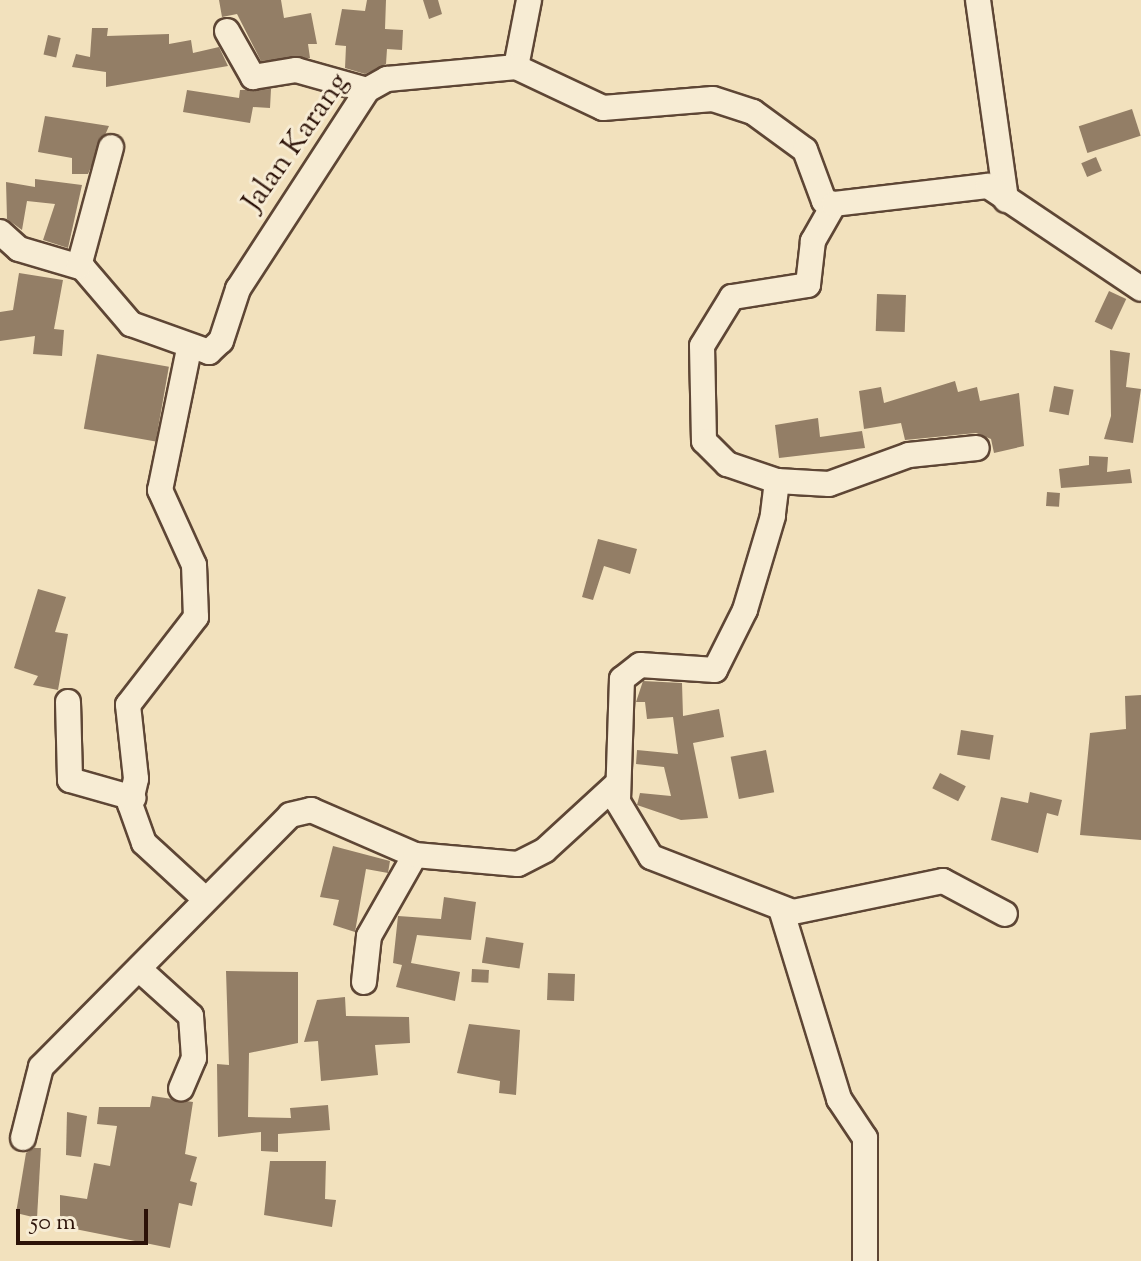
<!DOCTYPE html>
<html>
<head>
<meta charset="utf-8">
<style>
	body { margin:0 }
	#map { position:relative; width:1141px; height:1261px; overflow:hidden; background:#f2e1bd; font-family:"Sorts Mill Goudy",serif }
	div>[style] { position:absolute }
	.building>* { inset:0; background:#937e66; transform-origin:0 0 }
	.roads { filter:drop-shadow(2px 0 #5e4635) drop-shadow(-2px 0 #5e4635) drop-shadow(0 2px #5e4635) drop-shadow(0 -2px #5e4635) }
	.minor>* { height:24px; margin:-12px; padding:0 12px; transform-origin:12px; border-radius:12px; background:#f7ecd4 }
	span { translate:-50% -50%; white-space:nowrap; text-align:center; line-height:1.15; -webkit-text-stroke:6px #f7ecd4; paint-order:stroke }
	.street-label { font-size:30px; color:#2c1208 }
	.scale { position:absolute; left:16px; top:1209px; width:132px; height:36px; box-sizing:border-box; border:4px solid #2c1208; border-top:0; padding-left:10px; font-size:24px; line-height:28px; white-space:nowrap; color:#2c1208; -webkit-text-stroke:6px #f7ecd4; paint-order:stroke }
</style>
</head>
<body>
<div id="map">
	<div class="building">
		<i style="clip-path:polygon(219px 0,281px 0,284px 18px,311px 13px,317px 44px,308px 44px,310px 58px,261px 61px,237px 14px,222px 17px)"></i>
		<i style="clip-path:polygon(367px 0,386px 0,385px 29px,403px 30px,402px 50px,387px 49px,386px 64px,365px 74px,345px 68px,346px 46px,335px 45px,342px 9px,365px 11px)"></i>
		<i style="clip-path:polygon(423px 0,438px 0,442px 14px,429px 19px)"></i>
		<i style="clip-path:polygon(92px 28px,108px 28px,107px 36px,169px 34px,169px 44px,191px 40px,193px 53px,219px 47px,228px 66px,106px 87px,106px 72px,72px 67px,76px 54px,90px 57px)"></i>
		<i style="left:48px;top:35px;width:13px;height:20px;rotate:13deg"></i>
		<i style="clip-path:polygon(271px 89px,270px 108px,253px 107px,250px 123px,183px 112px,187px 90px,239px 98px,240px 90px)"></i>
		<i style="left:1132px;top:109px;width:28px;height:56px;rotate:72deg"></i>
		<i style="clip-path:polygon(45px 116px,109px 126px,88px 174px,72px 174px,72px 158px,38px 152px)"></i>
		<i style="left:1096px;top:157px;width:15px;height:16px;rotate:67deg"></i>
		<i style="clip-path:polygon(35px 179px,82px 185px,68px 248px,43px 240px,55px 204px,27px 201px,22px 230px,7px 219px,6px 182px,35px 187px)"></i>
		<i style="clip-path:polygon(19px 273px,63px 280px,54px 329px,64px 330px,62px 356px,33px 354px,35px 336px,0 341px,0 312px,13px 310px)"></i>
		<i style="left:1109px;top:291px;width:19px;height:34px;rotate:25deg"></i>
		<i style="left:877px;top:294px;width:29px;height:37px;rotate:2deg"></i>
		<i style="clip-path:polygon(1110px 350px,1130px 353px,1126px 387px,1141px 389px,1133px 443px,1104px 439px,1111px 416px)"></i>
		<i style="left:97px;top:354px;width:73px;height:76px;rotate:10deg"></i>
		<i style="clip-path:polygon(955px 381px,958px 392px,977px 387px,980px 401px,1019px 393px,1024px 446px,994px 453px,991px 439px,976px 433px,905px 440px,901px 423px,864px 429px,859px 391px,881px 387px,884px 403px)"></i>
		<i style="left:1054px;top:386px;width:20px;height:26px;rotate:11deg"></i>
		<i style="clip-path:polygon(818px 418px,820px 437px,862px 431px,865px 448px,779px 458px,775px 425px)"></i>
		<i style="clip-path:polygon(1089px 456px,1108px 457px,1107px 472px,1130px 469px,1132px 483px,1061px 488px,1059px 469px,1089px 465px)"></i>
		<i style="left:1047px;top:492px;width:13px;height:14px;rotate:4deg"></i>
		<i style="clip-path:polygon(598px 539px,637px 549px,630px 574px,604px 566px,593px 600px,582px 597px)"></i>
		<i style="clip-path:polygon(38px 589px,66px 597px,55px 632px,68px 634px,58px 690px,33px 685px,38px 676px,14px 668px)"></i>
		<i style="clip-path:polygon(643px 681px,682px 683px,683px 716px,719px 709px,724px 737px,693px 743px,708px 818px,681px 820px,637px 805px,640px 793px,671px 796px,664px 767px,636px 764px,637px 750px,678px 754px,673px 717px,647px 719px,645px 702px,636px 702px)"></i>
		<i style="clip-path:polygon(1141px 695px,1141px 840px,1080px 835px,1090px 733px,1126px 729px,1125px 696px)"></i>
		<i style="left:961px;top:730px;width:33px;height:25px;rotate:9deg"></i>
		<i style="left:766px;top:750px;width:43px;height:36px;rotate:79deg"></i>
		<i style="left:940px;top:773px;width:29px;height:17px;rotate:27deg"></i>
		<i style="clip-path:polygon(1030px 792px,1062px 800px,1058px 816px,1047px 813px,1038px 853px,991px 840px,1001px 797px,1028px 803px)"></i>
		<i style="clip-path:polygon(333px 846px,390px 861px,388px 873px,366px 869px,355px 932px,333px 925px,339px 900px,320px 897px)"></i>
		<i style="clip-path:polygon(444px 897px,476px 902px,471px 940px,417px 935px,411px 963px,460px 972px,455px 1001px,396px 987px,402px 965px,393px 963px,398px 916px,441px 919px)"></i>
		<i style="left:486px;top:937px;width:38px;height:26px;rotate:9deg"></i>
		<i style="left:472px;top:969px;width:17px;height:13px;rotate:3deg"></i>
		<i style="clip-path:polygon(226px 971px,298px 972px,298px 1043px,249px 1053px,248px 1117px,291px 1118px,290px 1108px,328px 1105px,330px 1130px,278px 1134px,278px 1152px,261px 1151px,261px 1132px,218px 1137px,217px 1064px,229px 1065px)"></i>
		<i style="left:548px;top:973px;width:27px;height:27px;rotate:2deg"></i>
		<i style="clip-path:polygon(345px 997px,346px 1016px,409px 1017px,410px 1043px,375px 1045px,378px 1075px,321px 1081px,318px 1041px,304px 1042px,317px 1000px)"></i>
		<i style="clip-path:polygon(469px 1024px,520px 1030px,516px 1095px,499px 1093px,500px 1081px,457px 1073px)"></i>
		<i style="clip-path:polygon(152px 1096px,193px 1102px,185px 1154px,197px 1157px,190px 1181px,197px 1183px,192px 1206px,179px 1203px,170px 1248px,60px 1226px,60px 1195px,87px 1199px,94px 1163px,110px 1166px,117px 1126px,97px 1124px,99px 1107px,150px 1107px)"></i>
		<i style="clip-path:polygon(67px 1112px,87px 1116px,81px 1157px,66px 1155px)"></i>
		<i style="clip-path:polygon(34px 1148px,41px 1148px,37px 1218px,16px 1213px,26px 1153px)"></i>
		<i style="clip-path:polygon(270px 1161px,326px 1161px,325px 1199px,336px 1200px,332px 1227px,264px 1215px)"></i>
	</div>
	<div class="roads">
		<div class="minor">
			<i style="left:978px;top:0;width:202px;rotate:82deg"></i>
			<i style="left:227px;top:31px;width:53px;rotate:60.5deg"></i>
			<i style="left:253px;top:77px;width:44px;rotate:-9.2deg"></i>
			<i style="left:296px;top:70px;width:74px;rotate:15.7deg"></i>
			<i style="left:516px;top:67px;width:68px;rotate:-79deg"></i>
			<i style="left:834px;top:204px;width:43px;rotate:119.6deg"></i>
			<i style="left:813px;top:241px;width:44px;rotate:96.5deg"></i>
			<i style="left:808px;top:285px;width:77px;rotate:171deg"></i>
			<i style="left:732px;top:297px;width:57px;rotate:121.5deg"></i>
			<i style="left:702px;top:346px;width:95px;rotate:88.8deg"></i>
			<i style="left:704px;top:441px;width:33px;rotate:45deg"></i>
			<i style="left:727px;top:464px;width:53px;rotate:18.8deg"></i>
			<i style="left:777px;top:481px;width:35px;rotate:97deg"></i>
			<i style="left:773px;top:516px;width:98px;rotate:106.6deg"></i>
			<i style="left:745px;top:610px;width:67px;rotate:116.6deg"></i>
			<i style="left:715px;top:670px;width:75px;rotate:-176.2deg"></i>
			<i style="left:640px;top:665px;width:23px;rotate:142deg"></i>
			<i style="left:622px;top:679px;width:123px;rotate:91.9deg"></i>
			<i style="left:618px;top:802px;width:64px;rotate:59deg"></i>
			<i style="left:651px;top:857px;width:152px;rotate:21.2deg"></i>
			<i style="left:793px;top:912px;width:153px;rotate:-11.7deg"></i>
			<i style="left:943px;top:881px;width:70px;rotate:28deg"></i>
			<i style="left:0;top:232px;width:25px;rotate:42deg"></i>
			<i style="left:19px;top:249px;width:67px;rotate:16.5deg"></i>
			<i style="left:83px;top:268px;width:74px;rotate:49.4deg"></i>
			<i style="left:131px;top:324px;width:83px;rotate:19.7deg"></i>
			<i style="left:209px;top:352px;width:16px;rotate:-43deg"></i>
			<i style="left:221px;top:341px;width:55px;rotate:-71.9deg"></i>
			<i style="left:238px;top:289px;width:237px;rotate:-57deg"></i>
			<i style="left:367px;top:90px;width:23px;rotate:-29deg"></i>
			<i style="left:387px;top:79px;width:130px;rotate:-5.3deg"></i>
			<i style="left:516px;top:67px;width:96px;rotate:25.2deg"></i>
			<i style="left:603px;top:108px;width:110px;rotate:-4.7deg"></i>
			<i style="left:713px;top:99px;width:42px;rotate:18deg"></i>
			<i style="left:753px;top:112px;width:64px;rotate:36.2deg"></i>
			<i style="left:805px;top:150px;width:54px;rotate:69.6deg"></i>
			<i style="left:824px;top:201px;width:10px;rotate:17deg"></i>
			<i style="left:834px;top:204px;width:155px;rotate:-6.7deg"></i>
			<i style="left:988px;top:186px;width:184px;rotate:33.9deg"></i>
			<i style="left:79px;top:266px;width:123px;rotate:-74.9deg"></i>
			<i style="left:189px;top:349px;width:144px;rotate:101.6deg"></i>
			<i style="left:160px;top:490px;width:82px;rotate:65.6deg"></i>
			<i style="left:194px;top:565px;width:52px;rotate:87.8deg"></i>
			<i style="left:196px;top:617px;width:111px;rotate:127.7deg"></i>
			<i style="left:128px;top:705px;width:74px;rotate:83.8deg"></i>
			<i style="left:136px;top:779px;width:26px;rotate:103deg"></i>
			<i style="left:130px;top:804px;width:41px;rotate:70.3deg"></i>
			<i style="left:144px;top:843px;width:80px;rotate:42.5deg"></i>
			<i style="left:777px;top:481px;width:52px;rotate:3.3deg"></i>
			<i style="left:829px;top:484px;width:85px;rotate:-19.9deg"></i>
			<i style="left:909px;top:455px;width:68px;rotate:-5.9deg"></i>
			<i style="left:68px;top:702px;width:78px;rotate:88.5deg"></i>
			<i style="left:70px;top:780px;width:66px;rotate:15.9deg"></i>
			<i style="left:781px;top:909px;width:199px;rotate:73deg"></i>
			<i style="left:839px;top:1099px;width:47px;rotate:56.3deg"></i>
			<i style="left:865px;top:1138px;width:123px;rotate:90deg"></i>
			<i style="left:139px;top:969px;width:70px;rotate:42.1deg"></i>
			<i style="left:191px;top:1016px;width:42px;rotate:85.9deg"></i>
			<i style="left:194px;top:1058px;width:33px;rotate:113deg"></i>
			<i style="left:364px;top:982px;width:46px;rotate:-83.8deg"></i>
			<i style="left:369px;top:936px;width:93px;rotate:-60.4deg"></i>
			<i style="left:23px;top:1138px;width:73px;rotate:-75.8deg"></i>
			<i style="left:41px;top:1067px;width:354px;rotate:-45.3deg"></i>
			<i style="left:290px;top:815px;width:22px;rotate:-13deg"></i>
			<i style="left:311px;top:810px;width:113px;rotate:23.4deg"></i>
			<i style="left:415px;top:855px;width:103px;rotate:5deg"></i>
			<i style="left:518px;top:864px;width:30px;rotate:-27deg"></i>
			<i style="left:545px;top:850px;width:96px;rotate:-42.5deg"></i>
		</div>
	</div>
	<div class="street-label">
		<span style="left:297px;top:143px;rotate:-55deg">Jalan Karang</span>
	</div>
	<div class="scale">50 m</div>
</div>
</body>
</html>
